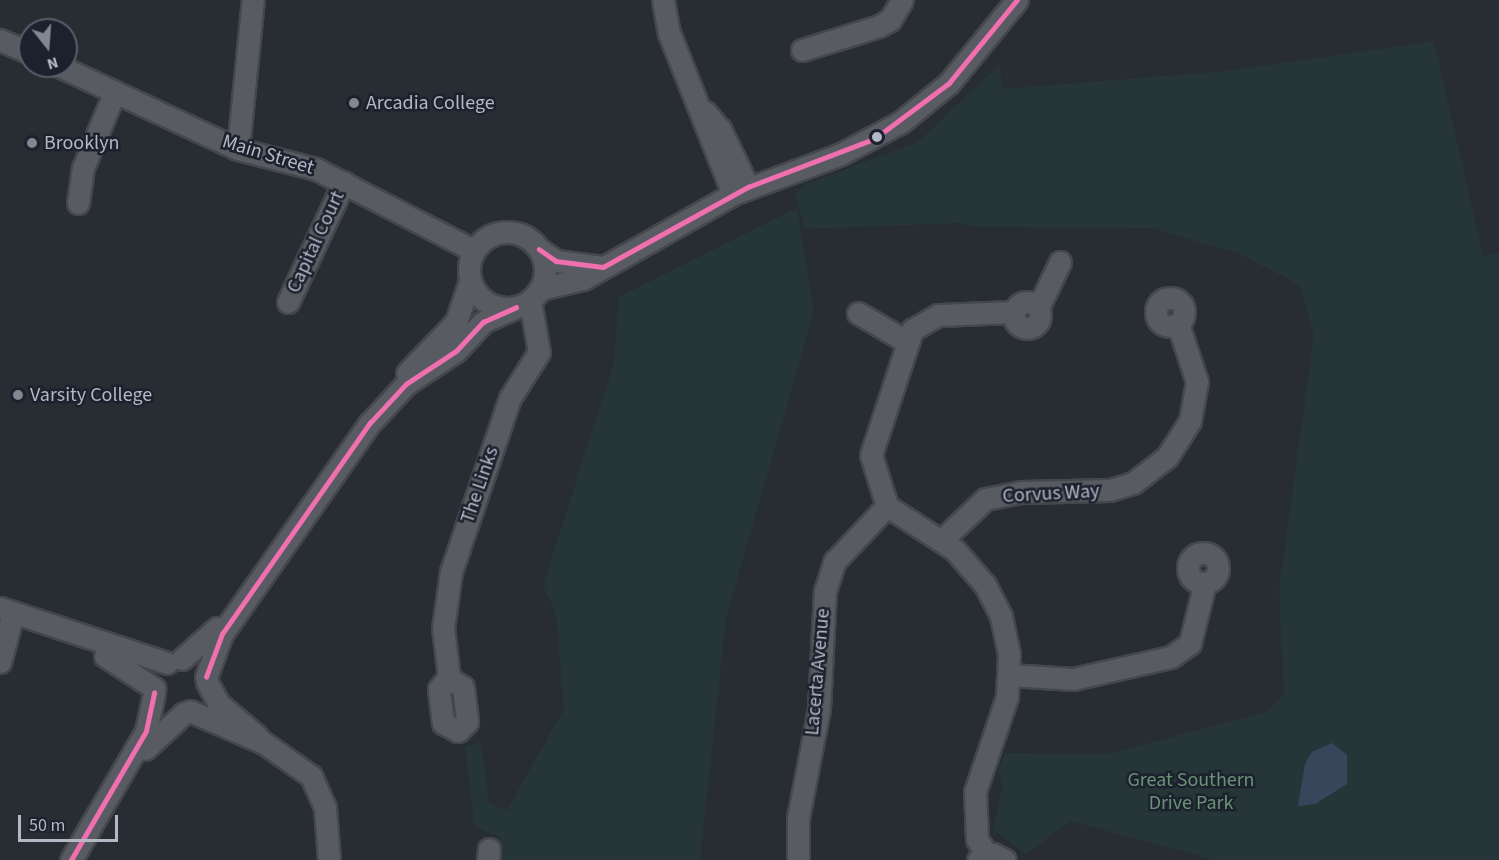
<!DOCTYPE html>
<html>
<head>
<meta charset="utf-8">
<style>
	body { margin:0 }
	#map { position:relative; width:1499px; height:860px; overflow:hidden; background:#282c33; font-family:"Source Sans 3",sans-serif }
	div>[style] { position:absolute }
	.green>* { inset:0; background:#263638 }
	.water>* { inset:0; background:#38465b }
	.roads { filter:drop-shadow(2px 0 #44474c) drop-shadow(-2px 0 #44474c) drop-shadow(0 2px #44474c) drop-shadow(0 -2px #44474c) }
	.minor>* { height:21px; margin:-10.5px; padding:0 10.5px; transform-origin:10.5px; border-radius:10.5px; background:#585b61 }
	.minor>.ring { margin:-10.5px; padding:0; box-sizing:content-box; background:none; border:21px solid #585b61; border-radius:50% }
	.bus-1>* { height:4.5px; margin:-2.25px; padding:0 2.25px; transform-origin:2.25px; border-radius:2.25px; background:#ef6faf }
	.dots>* { width:16px; height:16px; translate:-50% -50%; box-sizing:border-box; border:3px solid #1c222d; border-radius:50% }
	span { translate:-50% -50%; white-space:nowrap; text-align:center; line-height:1.15; -webkit-text-stroke:5px #1c222d; paint-order:stroke }
	.poi-label { font-size:20px; color:#b2b8c4 }
	.left { translate:0 -50%; text-align:left }
	.street-label { font-size:20px; color:#b2b8c4 }
	.park-label { font-size:20px; color:#6b9276 }
	.north { position:absolute; left:18px; top:18px; width:60px; height:60px; box-sizing:border-box; background:#1c222d; border:2px solid #585e69; border-radius:50%; rotate:163deg; font-size:16px; font-weight:700; line-height:24px; text-align:center; color:#b2b8c4 }
	.north::after { content:''; display:block; margin:auto; width:21px; height:27px; background:#828791; clip-path:polygon(50% 0,100% 100%,50% 72%,0 100%) }
	.scale { position:absolute; left:18px; top:815px; width:100px; height:27px; box-sizing:border-box; border:3px solid #b2b8c4; border-top:0; padding-left:8px; font-size:18px; line-height:21px; white-space:nowrap; color:#b2b8c4; -webkit-text-stroke:4px #1c222d; paint-order:stroke }
</style>
</head>
<body>
<div id="map">
	<div class="green">
		<i style="clip-path:polygon(1434px 41px,1483px 256px,1499px 253px,1499px 860px,1214px 860px,1070px 821px,1026px 854px,993px 829px,1003px 784px,998px 771px,1005px 753px,1107px 754px,1266px 712px,1284px 694px,1279px 590px,1314px 335px,1300px 285px,1237px 253px,1152px 228px,973px 227px,960px 223px,805px 229px,795px 195px,806px 184px,918px 142px,999px 65px,1003px 89px,1226px 71px)"></i>
		<i style="clip-path:polygon(797px 208px,814px 311px,726px 618px,700px 860px,496px 860px,500px 838px,474px 825px,465px 746px,481px 742px,489px 803px,507px 810px,564px 709px,556px 614px,543px 585px,614px 363px,619px 297px)"></i>
	</div>
	<div class="water">
		<i style="clip-path:polygon(1332px 743px,1347px 755px,1347px 784px,1315px 804px,1298px 806px,1305px 764px,1312px 752px)"></i>
	</div>
	<div class="roads">
		<div class="minor">
			<i style="left:663px;top:0;width:34px;rotate:80deg"></i>
			<i style="left:669px;top:33px;width:173px;rotate:68.3deg"></i>
			<i style="left:0;top:40px;width:33px;rotate:23deg"></i>
			<i style="left:802px;top:50px;width:81px;rotate:-17.3deg"></i>
			<i style="left:879px;top:26px;width:13px;rotate:-29deg"></i>
			<i style="left:890px;top:20px;width:23px;rotate:-59deg"></i>
			<i style="left:59px;top:66px;width:197px;rotate:24.9deg"></i>
			<i style="left:238px;top:149px;width:81px;rotate:14.4deg"></i>
			<i style="left:316px;top:169px;width:177px;rotate:27.3deg"></i>
			<i style="left:705px;top:112px;width:23px;rotate:49deg"></i>
			<i style="left:720px;top:129px;width:64px;rotate:64.2deg"></i>
			<i style="left:238px;top:149px;width:150px;rotate:-84.3deg"></i>
			<i style="left:78px;top:203px;width:35px;rotate:-82deg"></i>
			<i style="left:83px;top:168px;width:80px;rotate:-67.3deg"></i>
			<i class="ring" style="left:469px;top:232px;width:55px;height:55px"></i>
			<i style="left:539px;top:249px;width:21px;rotate:35deg"></i>
			<i style="left:556px;top:261px;width:47px;rotate:7.3deg"></i>
			<i style="left:540px;top:289px;width:44px;rotate:-13.1deg"></i>
			<i style="left:583px;top:279px;width:172px;rotate:-29.5deg"></i>
			<i style="left:733px;top:194px;width:115px;rotate:-20.3deg"></i>
			<i style="left:841px;top:154px;width:68px;rotate:-28.1deg"></i>
			<i style="left:901px;top:122px;width:62px;rotate:-39.1deg"></i>
			<i style="left:949px;top:83px;width:107px;rotate:-50.7deg"></i>
			<i class="ring" style="left:1156px;top:298px;width:7px;height:7px"></i>
			<i class="ring" style="left:1014px;top:302px;width:5px;height:5px"></i>
			<i style="left:288px;top:302px;width:132px;rotate:-65deg"></i>
			<i style="left:1038px;top:308px;width:51px;rotate:-64.4deg"></i>
			<i style="left:858px;top:313px;width:53px;rotate:30.4deg"></i>
			<i style="left:407px;top:373px;width:71px;rotate:-46.1deg"></i>
			<i style="left:456px;top:322px;width:43px;rotate:-71.1deg"></i>
			<i style="left:942px;top:540px;width:59px;rotate:-43.6deg"></i>
			<i style="left:985px;top:499px;width:37px;rotate:-11deg"></i>
			<i style="left:1021px;top:492px;width:89px;rotate:-1.3deg"></i>
			<i style="left:1110px;top:490px;width:24px;rotate:-17deg"></i>
			<i style="left:1133px;top:483px;width:43px;rotate:-37.4deg"></i>
			<i style="left:1167px;top:457px;width:43px;rotate:-57.4deg"></i>
			<i style="left:1190px;top:421px;width:40px;rotate:-80deg"></i>
			<i style="left:1197px;top:382px;width:61px;rotate:-108.1deg"></i>
			<i class="ring" style="left:1188px;top:553px;width:9px;height:9px"></i>
			<i style="left:0;top:608px;width:176px;rotate:18.2deg"></i>
			<i style="left:105px;top:656px;width:59px;rotate:33.1deg"></i>
			<i style="left:182px;top:659px;width:47px;rotate:-41.5deg"></i>
			<i style="left:0;top:662px;width:51px;rotate:-75.1deg"></i>
			<i style="left:1010px;top:675px;width:63px;rotate:3.6deg"></i>
			<i style="left:1073px;top:679px;width:100px;rotate:-12.7deg"></i>
			<i style="left:1171px;top:657px;width:24px;rotate:-36deg"></i>
			<i style="left:1190px;top:643px;width:62px;rotate:-76deg"></i>
			<i style="left:206px;top:677px;width:46px;rotate:-69.6deg"></i>
			<i style="left:222px;top:634px;width:258px;rotate:-55deg"></i>
			<i style="left:370px;top:423px;width:53px;rotate:-47.3deg"></i>
			<i style="left:406px;top:384px;width:60px;rotate:-33.4deg"></i>
			<i style="left:456px;top:351px;width:40px;rotate:-47deg"></i>
			<i style="left:483px;top:322px;width:36px;rotate:-24deg"></i>
			<i style="left:448px;top:678px;width:17px;rotate:31deg"></i>
			<i style="left:463px;top:687px;width:35px;rotate:83deg"></i>
			<i style="left:467px;top:722px;width:13px;rotate:135deg"></i>
			<i style="left:458px;top:731px;width:17px;rotate:-152deg"></i>
			<i style="left:443px;top:723px;width:34px;rotate:-97deg"></i>
			<i style="left:439px;top:689px;width:14px;rotate:-51deg"></i>
			<i style="left:449px;top:678px;width:50px;rotate:-96.8deg"></i>
			<i style="left:443px;top:628px;width:57px;rotate:-81.9deg"></i>
			<i style="left:451px;top:572px;width:184px;rotate:-71.3deg"></i>
			<i style="left:510px;top:398px;width:54px;rotate:-57.8deg"></i>
			<i style="left:539px;top:352px;width:52px;rotate:-100deg"></i>
			<i style="left:207px;top:682px;width:24px;rotate:62deg"></i>
			<i style="left:218px;top:703px;width:51px;rotate:40.2deg"></i>
			<i style="left:190px;top:711px;width:81px;rotate:23.4deg"></i>
			<i style="left:264px;top:743px;width:57px;rotate:35.1deg"></i>
			<i style="left:311px;top:776px;width:35px;rotate:66deg"></i>
			<i style="left:325px;top:808px;width:52px;rotate:85.6deg"></i>
			<i style="left:145px;top:749px;width:53px;rotate:-42.7deg"></i>
			<i style="left:987px;top:855px;width:19px;rotate:-122deg"></i>
			<i style="left:977px;top:839px;width:47px;rotate:-92.4deg"></i>
			<i style="left:975px;top:792px;width:100px;rotate:-71.4deg"></i>
			<i style="left:1007px;top:697px;width:43px;rotate:-87.3deg"></i>
			<i style="left:1009px;top:654px;width:39px;rotate:-102deg"></i>
			<i style="left:1001px;top:616px;width:35px;rotate:-117deg"></i>
			<i style="left:985px;top:585px;width:46px;rotate:-130.6deg"></i>
			<i style="left:955px;top:550px;width:81px;rotate:-147.1deg"></i>
			<i style="left:887px;top:506px;width:53px;rotate:-107.4deg"></i>
			<i style="left:871px;top:455px;width:132px;rotate:-71.8deg"></i>
			<i style="left:912px;top:330px;width:30px;rotate:-30deg"></i>
			<i style="left:938px;top:315px;width:75px;rotate:-2.3deg"></i>
			<i style="left:71px;top:860px;width:149px;rotate:-59.8deg"></i>
			<i style="left:146px;top:731px;width:39px;rotate:-78deg"></i>
			<i style="left:488px;top:860px;width:11px;rotate:-85deg"></i>
			<i style="left:798px;top:860px;width:42px;rotate:-90deg"></i>
			<i style="left:798px;top:818px;width:111px;rotate:-79.1deg"></i>
			<i style="left:819px;top:709px;width:118px;rotate:-87.1deg"></i>
			<i style="left:825px;top:591px;width:32px;rotate:-72deg"></i>
			<i style="left:835px;top:561px;width:76px;rotate:-46.6deg"></i>
			<i style="left:978px;top:860px;width:16px;rotate:-22deg"></i>
			<i style="left:993px;top:854px;width:13px;rotate:27deg"></i>
		</div>
	</div>
	<div class="bus-1">
		<i style="left:539px;top:249px;width:21px;rotate:35deg"></i>
		<i style="left:556px;top:261px;width:47px;rotate:7.3deg"></i>
		<i style="left:603px;top:267px;width:166px;rotate:-28.9deg"></i>
		<i style="left:748px;top:187px;width:135px;rotate:-20.9deg"></i>
		<i style="left:874px;top:139px;width:94px;rotate:-36.7deg"></i>
		<i style="left:949px;top:83px;width:107px;rotate:-50.7deg"></i>
		<i style="left:206px;top:677px;width:46px;rotate:-69.6deg"></i>
		<i style="left:222px;top:634px;width:258px;rotate:-55deg"></i>
		<i style="left:370px;top:423px;width:53px;rotate:-47.3deg"></i>
		<i style="left:406px;top:384px;width:60px;rotate:-33.4deg"></i>
		<i style="left:456px;top:351px;width:40px;rotate:-47deg"></i>
		<i style="left:483px;top:322px;width:36px;rotate:-24deg"></i>
		<i style="left:71px;top:860px;width:149px;rotate:-59.8deg"></i>
		<i style="left:146px;top:731px;width:39px;rotate:-78deg"></i>
	</div>
	<div class="dots">
		<i style="left:354px;top:103px;background:#828791"></i>
		<i style="left:877px;top:137px;background:#b2b8c4"></i>
		<i style="left:32px;top:143px;background:#828791"></i>
		<i style="left:18px;top:395px;background:#828791"></i>
	</div>
	<div class="poi-label">
		<span class="left" style="left:366px;top:103px">Arcadia College</span>
		<span class="left" style="left:44px;top:143px">Brooklyn</span>
		<span class="left" style="left:30px;top:395px">Varsity College</span>
	</div>
	<div class="street-label">
		<span style="left:268px;top:155px;rotate:17deg">Main Street</span>
		<span style="left:316px;top:242px;rotate:-65deg">Capital Court</span>
		<span style="left:480px;top:485px;rotate:-71deg">The Links</span>
		<span style="left:1051px;top:494px;rotate:-3deg">Corvus Way</span>
		<span style="left:818px;top:672px;rotate:-85deg">Lacerta Avenue</span>
	</div>
	<div class="park-label">
		<span style="left:1191px;top:792px">Great Southern<br>Drive Park</span>
	</div>
	<div class="north">N</div>
	<div class="scale">50 m</div>
</div>
</body>
</html>
